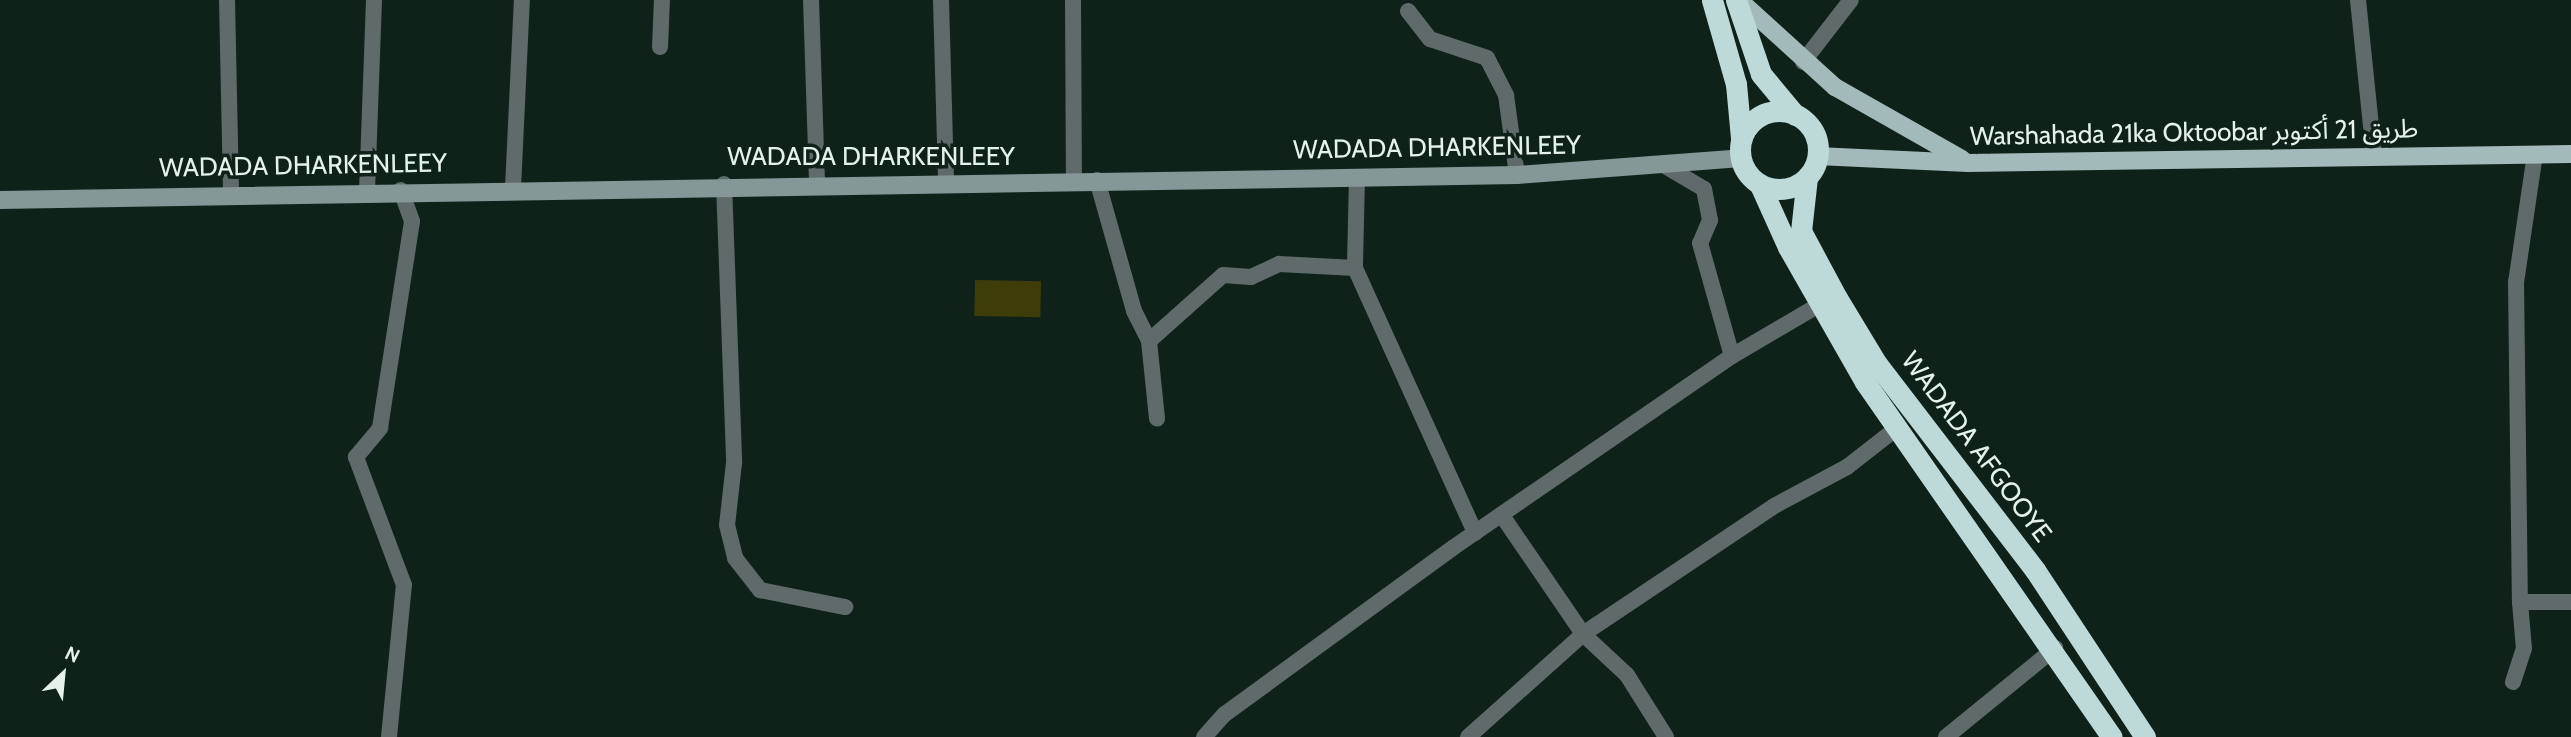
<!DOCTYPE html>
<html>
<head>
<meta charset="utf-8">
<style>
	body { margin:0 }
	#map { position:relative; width:2571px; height:737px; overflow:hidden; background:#0e221a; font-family:Cabin,"Noto Sans Arabic",sans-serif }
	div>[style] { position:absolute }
	.green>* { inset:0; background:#3e3c09; transform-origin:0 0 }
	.street>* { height:16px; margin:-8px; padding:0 8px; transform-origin:8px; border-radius:8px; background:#5f6b6a }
	.secondary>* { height:18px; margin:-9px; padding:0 9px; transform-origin:9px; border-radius:9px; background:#859797 }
	.primary>* { height:18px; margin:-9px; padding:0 9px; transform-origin:9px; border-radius:9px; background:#a2bab9 }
	.highway>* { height:21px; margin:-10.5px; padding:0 10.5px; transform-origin:10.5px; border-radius:10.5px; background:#bddad9 }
	.highway>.ring { margin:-10.5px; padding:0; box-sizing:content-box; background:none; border:21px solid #bddad9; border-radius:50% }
	span { translate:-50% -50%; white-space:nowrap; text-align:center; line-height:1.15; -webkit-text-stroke:7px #0e221a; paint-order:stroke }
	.street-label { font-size:26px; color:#e5f2ec }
	.north { position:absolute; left:28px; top:639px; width:70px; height:70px; -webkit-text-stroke:5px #0e221a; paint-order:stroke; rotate:26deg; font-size:19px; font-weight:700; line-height:28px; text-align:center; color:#e5f2ec }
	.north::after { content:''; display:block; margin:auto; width:24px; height:32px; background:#e5f2ec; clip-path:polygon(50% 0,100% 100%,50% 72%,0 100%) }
</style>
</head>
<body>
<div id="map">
	<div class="green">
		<i style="left:975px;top:280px;width:66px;height:36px;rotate:1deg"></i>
	</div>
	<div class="street">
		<i style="left:227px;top:0;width:192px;rotate:88.8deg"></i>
		<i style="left:811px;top:0;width:183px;rotate:88.1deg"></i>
		<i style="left:941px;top:0;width:182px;rotate:88.4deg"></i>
		<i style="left:1073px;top:0;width:182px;rotate:89.7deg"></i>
		<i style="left:2358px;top:0;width:157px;rotate:84.1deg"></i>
		<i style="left:1408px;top:11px;width:36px;rotate:52deg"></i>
		<i style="left:1430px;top:39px;width:60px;rotate:18.4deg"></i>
		<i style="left:1487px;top:58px;width:42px;rotate:62.8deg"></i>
		<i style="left:1506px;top:95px;width:81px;rotate:82.2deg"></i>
		<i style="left:660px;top:47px;width:47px;rotate:-87.6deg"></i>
		<i style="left:1803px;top:62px;width:78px;rotate:-52.3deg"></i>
		<i style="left:2535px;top:154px;width:129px;rotate:98.4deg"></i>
		<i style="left:2516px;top:282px;width:320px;rotate:89.3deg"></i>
		<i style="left:2520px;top:602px;width:51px"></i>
		<i style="left:1667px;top:167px;width:43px;rotate:30.7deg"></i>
		<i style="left:1704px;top:189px;width:32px;rotate:79deg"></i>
		<i style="left:1710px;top:220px;width:25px;rotate:113deg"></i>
		<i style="left:1700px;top:243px;width:117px;rotate:74.2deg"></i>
		<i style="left:1357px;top:177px;width:91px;rotate:91.3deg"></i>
		<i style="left:1355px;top:268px;width:291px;rotate:65.6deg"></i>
		<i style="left:1097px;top:180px;width:136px;rotate:74.2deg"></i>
		<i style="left:1134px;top:311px;width:34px;rotate:63deg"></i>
		<i style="left:1149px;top:341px;width:78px;rotate:84.1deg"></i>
		<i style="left:724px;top:184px;width:279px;rotate:87.9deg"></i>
		<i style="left:734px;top:463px;width:62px;rotate:96.4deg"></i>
		<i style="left:727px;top:525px;width:34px;rotate:76deg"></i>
		<i style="left:735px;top:558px;width:41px;rotate:52deg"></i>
		<i style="left:760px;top:590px;width:87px;rotate:11.3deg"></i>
		<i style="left:513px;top:188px;width:188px;rotate:-87.3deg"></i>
		<i style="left:367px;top:191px;width:191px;rotate:-87.9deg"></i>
		<i style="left:1149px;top:341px;width:99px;rotate:-41.7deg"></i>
		<i style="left:1223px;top:275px;width:28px;rotate:4deg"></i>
		<i style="left:1251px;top:277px;width:31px;rotate:-25deg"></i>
		<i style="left:1279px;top:264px;width:76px;rotate:3deg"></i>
		<i style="left:1503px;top:517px;width:142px;rotate:55.6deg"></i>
		<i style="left:1583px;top:634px;width:60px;rotate:43deg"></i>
		<i style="left:1627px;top:675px;width:73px;rotate:57.8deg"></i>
		<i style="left:2513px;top:682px;width:35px;rotate:-72deg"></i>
		<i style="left:2524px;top:649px;width:47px;rotate:-94.9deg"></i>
		<i style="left:389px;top:737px;width:153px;rotate:-84.4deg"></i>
		<i style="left:404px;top:585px;width:137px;rotate:-110.6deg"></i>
		<i style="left:356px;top:457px;width:38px;rotate:-50deg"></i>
		<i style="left:380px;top:428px;width:209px;rotate:-81.2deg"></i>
		<i style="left:412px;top:221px;width:33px;rotate:-110deg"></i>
		<i style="left:1204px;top:737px;width:31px;rotate:-48deg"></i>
		<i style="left:1225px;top:714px;width:283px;rotate:-36.1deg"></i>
		<i style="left:1454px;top:547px;width:337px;rotate:-34.5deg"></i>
		<i style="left:1732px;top:356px;width:101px;rotate:-30.4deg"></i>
		<i style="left:1468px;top:737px;width:154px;rotate:-41.8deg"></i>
		<i style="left:1583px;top:634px;width:230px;rotate:-33.8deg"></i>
		<i style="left:1774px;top:506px;width:83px;rotate:-28.1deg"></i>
		<i style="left:1847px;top:467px;width:63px;rotate:-38deg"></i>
		<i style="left:1946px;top:737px;width:141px;rotate:-39.2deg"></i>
	</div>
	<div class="secondary">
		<i style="left:0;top:200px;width:1517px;rotate:-0.94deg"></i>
		<i style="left:1517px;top:175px;width:225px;rotate:-4.3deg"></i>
	</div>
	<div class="primary">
		<i style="left:1739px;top:0;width:130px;rotate:42.2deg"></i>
		<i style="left:1835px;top:87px;width:146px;rotate:29.6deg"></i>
		<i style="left:1817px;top:156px;width:151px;rotate:2.7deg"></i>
		<i style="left:1968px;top:163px;width:603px;rotate:-0.86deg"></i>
	</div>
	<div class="highway">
		<i style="left:1712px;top:0;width:87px;rotate:74.1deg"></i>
		<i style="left:1736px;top:84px;width:54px;rotate:84.7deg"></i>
		<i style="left:1736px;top:0;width:78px;rotate:71.3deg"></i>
		<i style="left:1761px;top:74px;width:53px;rotate:50.3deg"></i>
		<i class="ring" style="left:1740px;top:111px;width:57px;height:57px"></i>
		<i style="left:1807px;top:177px;width:54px;rotate:96.3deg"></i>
		<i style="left:1801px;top:231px;width:76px;rotate:61.8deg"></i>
		<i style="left:1837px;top:298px;width:77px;rotate:58.8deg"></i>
		<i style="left:1877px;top:364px;width:260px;rotate:52.5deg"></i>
		<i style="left:2035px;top:570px;width:200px;rotate:56.6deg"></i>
		<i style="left:1760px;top:185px;width:68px;rotate:65.7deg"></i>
		<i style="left:1788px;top:247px;width:155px;rotate:60.3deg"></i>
		<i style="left:1865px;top:382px;width:432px;rotate:55.2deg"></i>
	</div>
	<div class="street-label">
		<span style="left:2194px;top:133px;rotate:-1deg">Warshahada 21ka Oktoobar طريق 21 أكتوبر</span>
		<span style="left:1437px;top:148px;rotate:-1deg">WADADA DHARKENLEEY</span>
		<span style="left:871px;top:157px">WADADA DHARKENLEEY</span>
		<span style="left:303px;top:166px;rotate:-1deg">WADADA DHARKENLEEY</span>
		<span style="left:1976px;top:447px;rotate:53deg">WADADA AFGOOYE</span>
	</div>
	<div class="north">N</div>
</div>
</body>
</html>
